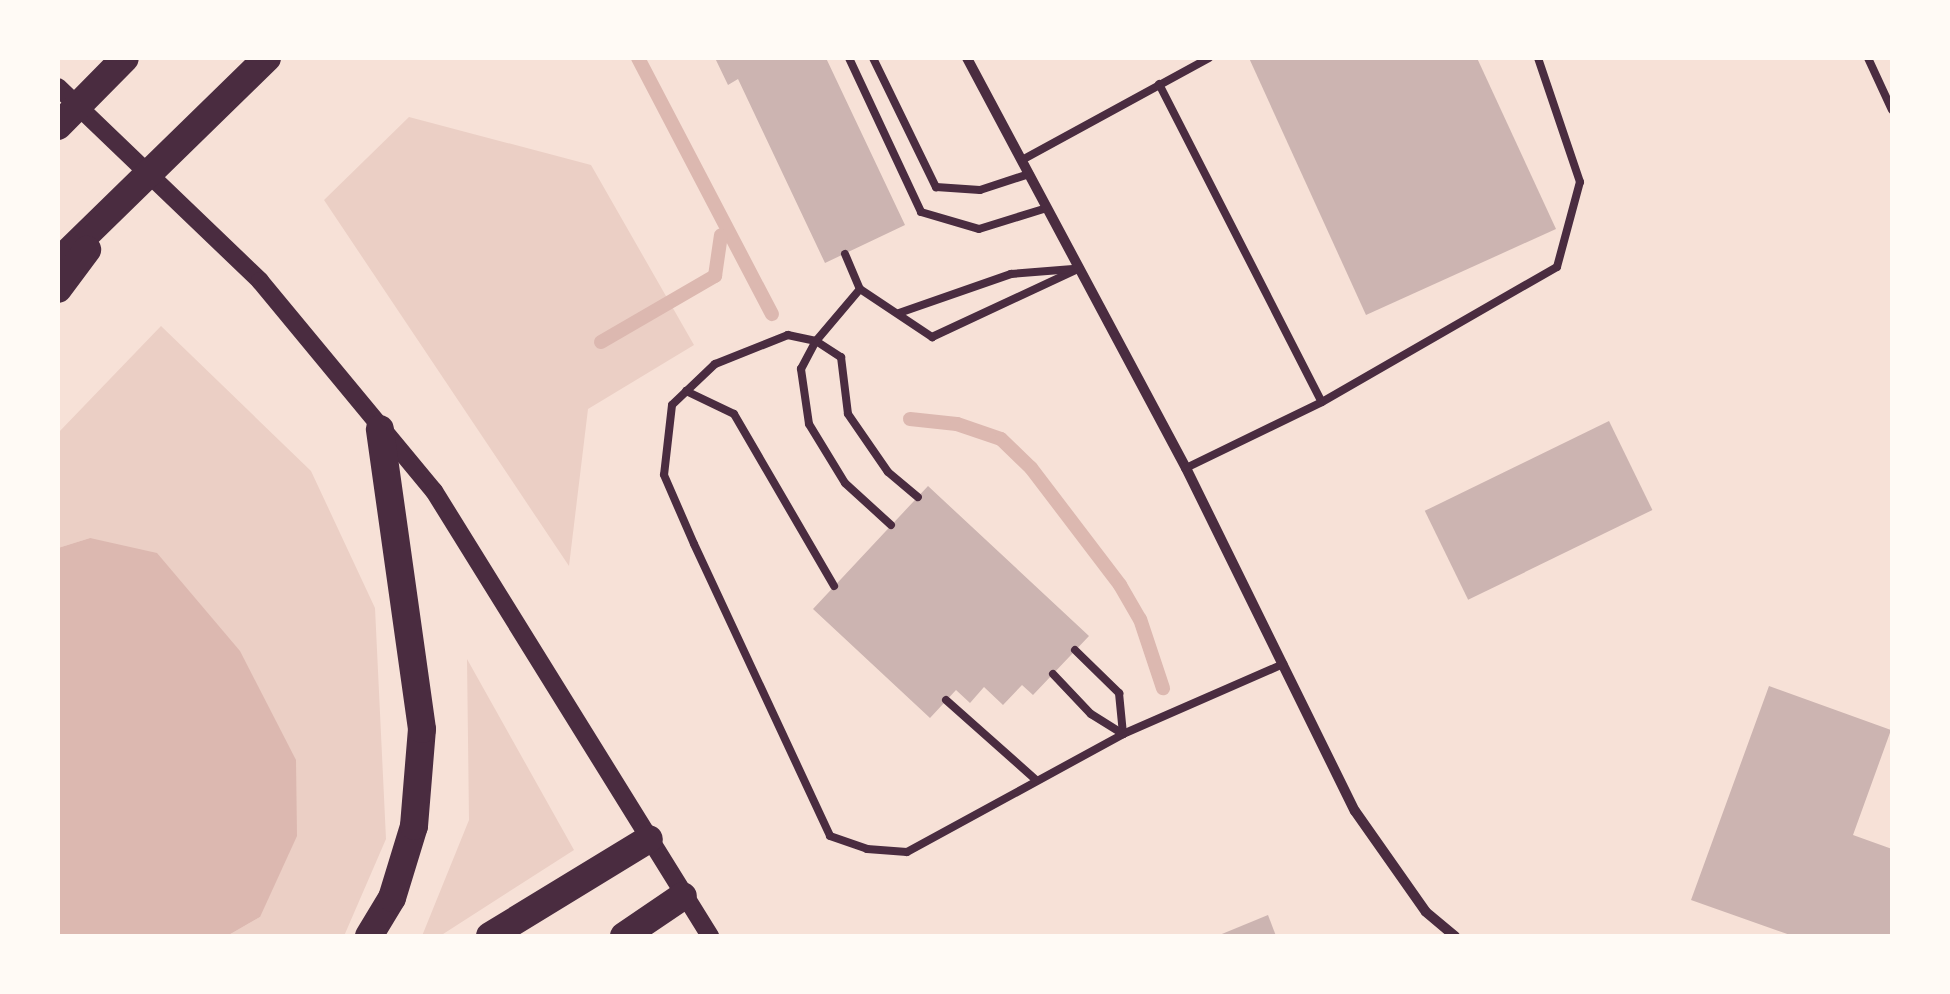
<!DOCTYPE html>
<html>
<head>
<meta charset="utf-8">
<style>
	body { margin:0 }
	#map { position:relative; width:1950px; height:994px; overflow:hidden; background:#f7e1d7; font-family:Roboto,sans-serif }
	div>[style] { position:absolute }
	.green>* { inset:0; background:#ebcfc5 }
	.water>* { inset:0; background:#dcb8b0 }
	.stream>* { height:14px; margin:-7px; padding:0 7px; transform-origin:7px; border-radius:7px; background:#dcb8b0 }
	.building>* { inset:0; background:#ccb4b1; transform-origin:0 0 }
	.service>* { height:8px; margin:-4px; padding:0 4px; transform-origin:4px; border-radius:4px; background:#4a2c40 }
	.minor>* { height:10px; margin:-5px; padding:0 5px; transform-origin:5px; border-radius:5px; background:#4a2c40 }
	.tertiary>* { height:18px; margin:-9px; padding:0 9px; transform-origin:9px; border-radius:9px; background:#4a2c40 }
	.trunk>* { height:28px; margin:-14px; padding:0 14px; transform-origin:14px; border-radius:14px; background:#4a2c40 }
	span { translate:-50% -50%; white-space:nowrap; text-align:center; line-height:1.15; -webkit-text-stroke:8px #fffaf5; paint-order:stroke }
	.frame { position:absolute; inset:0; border:60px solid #fffaf5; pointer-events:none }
</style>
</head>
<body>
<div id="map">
	<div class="green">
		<i style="clip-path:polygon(409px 117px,591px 165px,694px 345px,588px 409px,569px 566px,324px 200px)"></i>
		<i style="clip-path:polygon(161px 326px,311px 471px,375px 608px,386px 839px,344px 936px,227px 936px,260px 917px,90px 538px,58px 548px,58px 433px)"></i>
		<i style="clip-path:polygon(467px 659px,574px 850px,440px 936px,422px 936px,469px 820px)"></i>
	</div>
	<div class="water">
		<i style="clip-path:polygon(90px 538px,157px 553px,240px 651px,296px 760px,297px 836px,260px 917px,227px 936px,58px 936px,58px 548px)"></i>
	</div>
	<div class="stream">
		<i style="left:638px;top:58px;width:289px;rotate:62.4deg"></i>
		<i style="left:601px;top:342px;width:132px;rotate:-30.1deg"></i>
		<i style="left:715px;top:276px;width:41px;rotate:-81.7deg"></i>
		<i style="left:910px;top:419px;width:47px;rotate:6.1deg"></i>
		<i style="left:957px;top:424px;width:46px;rotate:18.8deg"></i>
		<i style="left:1001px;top:439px;width:42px;rotate:44deg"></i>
		<i style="left:1031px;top:468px;width:147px;rotate:52.7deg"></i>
		<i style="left:1120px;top:585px;width:39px;rotate:60deg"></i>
		<i style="left:1140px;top:619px;width:73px;rotate:71.6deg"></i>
	</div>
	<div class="building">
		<i style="clip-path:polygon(715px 58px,826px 58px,905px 225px,825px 263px,738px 79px,728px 85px)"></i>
		<i style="clip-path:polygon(1249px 58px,1477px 58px,1556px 229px,1366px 315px)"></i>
		<i style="left:1609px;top:421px;width:99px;height:205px;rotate:64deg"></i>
		<i style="clip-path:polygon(928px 486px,1089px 636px,1033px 695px,1022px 685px,1003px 705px,984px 687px,970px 703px,956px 690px,930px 718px,813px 609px)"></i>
		<i style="clip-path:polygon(1769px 686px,1891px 730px,1853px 835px,1892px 849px,1892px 936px,1793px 936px,1691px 900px)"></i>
		<i style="clip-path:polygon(1268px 915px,1276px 936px,1217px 936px)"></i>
	</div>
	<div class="service">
		<i style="left:849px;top:58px;width:170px;rotate:64.9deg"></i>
		<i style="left:921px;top:212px;width:60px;rotate:16.3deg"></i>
		<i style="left:979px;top:229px;width:71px;rotate:-17.2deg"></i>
		<i style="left:873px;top:58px;width:144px;rotate:64deg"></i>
		<i style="left:936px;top:187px;width:44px;rotate:3.9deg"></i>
		<i style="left:980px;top:190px;width:52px;rotate:-18.1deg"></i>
		<i style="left:1868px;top:58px;width:57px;rotate:65.2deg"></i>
		<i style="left:1159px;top:84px;width:357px;rotate:62.9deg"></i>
		<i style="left:1022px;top:160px;width:213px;rotate:-28.6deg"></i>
		<i style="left:845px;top:254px;width:38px;rotate:67deg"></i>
		<i style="left:860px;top:289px;width:87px;rotate:33.7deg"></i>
		<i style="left:932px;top:337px;width:163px;rotate:-25deg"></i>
		<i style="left:860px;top:289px;width:68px;rotate:130.2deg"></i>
		<i style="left:816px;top:341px;width:30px;rotate:33deg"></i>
		<i style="left:841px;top:357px;width:57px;rotate:83deg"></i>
		<i style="left:848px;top:414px;width:70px;rotate:55.4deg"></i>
		<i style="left:888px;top:472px;width:39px;rotate:40deg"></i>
		<i style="left:899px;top:313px;width:119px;rotate:-19.2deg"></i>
		<i style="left:1011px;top:274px;width:62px;rotate:-4.6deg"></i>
		<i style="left:686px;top:391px;width:53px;rotate:25.6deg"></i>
		<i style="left:734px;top:414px;width:199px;rotate:59.8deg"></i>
		<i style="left:1186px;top:468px;width:151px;rotate:-25.9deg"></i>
		<i style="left:1322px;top:402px;width:271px;rotate:-29.9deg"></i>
		<i style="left:1557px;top:267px;width:88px;rotate:-74.9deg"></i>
		<i style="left:1580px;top:182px;width:131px;rotate:-108.7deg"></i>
		<i style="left:891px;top:525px;width:62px;rotate:-137.6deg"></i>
		<i style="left:845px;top:483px;width:69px;rotate:-121.4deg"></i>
		<i style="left:809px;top:424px;width:56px;rotate:-98.3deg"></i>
		<i style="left:801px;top:369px;width:32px;rotate:-62deg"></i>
		<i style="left:816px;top:341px;width:29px;rotate:-168deg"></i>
		<i style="left:788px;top:335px;width:79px;rotate:158.3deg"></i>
		<i style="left:715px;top:364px;width:59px;rotate:136.4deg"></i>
		<i style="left:672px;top:405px;width:70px;rotate:96.5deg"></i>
		<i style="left:664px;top:475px;width:75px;rotate:66.5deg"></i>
		<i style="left:694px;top:544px;width:322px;rotate:65deg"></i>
		<i style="left:830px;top:836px;width:39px;rotate:19deg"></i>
		<i style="left:867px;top:849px;width:40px;rotate:4.3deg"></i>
		<i style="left:907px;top:852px;width:246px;rotate:-28.6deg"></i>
		<i style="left:1123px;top:734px;width:175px;rotate:-23.6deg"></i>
		<i style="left:1075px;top:650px;width:62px;rotate:44.3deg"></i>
		<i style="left:1119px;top:693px;width:41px;rotate:84.4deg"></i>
		<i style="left:1053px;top:674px;width:55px;rotate:46.5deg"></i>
		<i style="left:1091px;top:714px;width:38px;rotate:32deg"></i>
		<i style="left:946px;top:700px;width:120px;rotate:41.6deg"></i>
	</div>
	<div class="minor">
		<i style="left:967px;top:58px;width:465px;rotate:61.9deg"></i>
		<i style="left:1186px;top:468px;width:382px;rotate:63.8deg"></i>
		<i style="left:1355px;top:811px;width:123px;rotate:54.9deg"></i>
		<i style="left:1426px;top:912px;width:38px;rotate:40deg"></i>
	</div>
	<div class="tertiary">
		<i style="left:58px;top:87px;width:280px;rotate:43.8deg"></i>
		<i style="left:260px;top:281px;width:273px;rotate:50.4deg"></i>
		<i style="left:434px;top:491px;width:524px;rotate:58.19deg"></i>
	</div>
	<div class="trunk">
		<i style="left:58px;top:126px;width:95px;rotate:-45.4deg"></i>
		<i style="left:58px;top:262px;width:292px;rotate:-44.3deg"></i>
		<i style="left:58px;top:289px;width:49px;rotate:-53.4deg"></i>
		<i style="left:369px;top:936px;width:44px;rotate:-58.8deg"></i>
		<i style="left:392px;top:898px;width:75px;rotate:-73deg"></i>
		<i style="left:414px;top:826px;width:97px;rotate:-85.3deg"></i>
		<i style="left:422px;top:729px;width:303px;rotate:-98deg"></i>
		<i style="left:490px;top:936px;width:186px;rotate:-31.4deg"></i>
		<i style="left:624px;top:936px;width:71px;rotate:-34.1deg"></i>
	</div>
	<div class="frame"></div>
</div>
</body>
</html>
